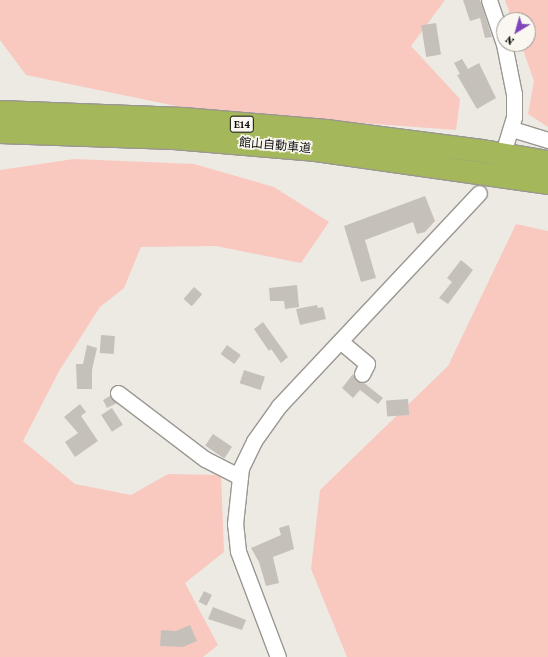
<!DOCTYPE html>
<html>
<head>
<meta charset="utf-8">
<style>
	body { margin:0 }
	#map { position:relative; width:548px; height:657px; overflow:hidden; background:#eceae3; font-family:"Crimson Pro","Noto Sans JP",serif }
	div>[style] { position:absolute }
	.green>* { inset:0; background:#f9c9bf }
	.building>* { inset:0; background:#c6c0bb; transform-origin:0 0 }
	.roads { filter:drop-shadow(1px 0 #9a9791) drop-shadow(-1px 0 #9a9791) drop-shadow(0 1px #9a9791) drop-shadow(0 -1px #9a9791) }
	.minor>* { height:15px; margin:-7.5px; padding:0 7.5px; transform-origin:7.5px; border-radius:7.5px; background:#fff }
	.highway>* { height:22px; margin:-11px; padding:0 11px; transform-origin:11px; border-radius:11px; background:#a5b75b }
	span { translate:-50% -50%; white-space:nowrap; text-align:center; line-height:1.15; -webkit-text-stroke:3.5px #faf7f0; paint-order:stroke }
	.shield-label span { padding:1px 3px; background:#faf7f0; border:1px solid; border-radius:3px; -webkit-text-stroke-width:0 }
	.shield-label { font-size:11px; color:#0e0d0b; font-weight:700 }
	.street-label { font-size:12px; color:#0e0d0b }
	.north { position:absolute; left:496px; top:12px; width:40px; height:40px; box-sizing:border-box; background:#faf7f0; border:1px solid #9c9994; border-radius:50%; rotate:217deg; font-size:11px; font-weight:700; line-height:16px; text-align:center; color:#0e0d0b }
	.north::after { content:''; display:block; margin:auto; width:14px; height:18px; background:#7f44ba; clip-path:polygon(50% 0,100% 100%,50% 72%,0 100%) }
</style>
</head>
<body>
<div id="map">
	<div class="green">
		<i style="clip-path:polygon(0 0,445px 0,411px 46px,460px 99px,456px 130px,200px 111px,26px 75px,0 40px)"></i>
		<i style="clip-path:polygon(505px 0,548px 0,548px 127px,528px 114px,534px 81px,521px 44px,528px 44px,528px 20px,512px 20px)"></i>
		<i style="clip-path:polygon(74px 159px,194px 164px,274px 187px,329px 222px,301px 263px,216px 246px,141px 247px,124px 288px,100px 307px,59px 371px,23px 441px,75px 484px,131px 495px,168px 474px,221px 475px,224px 552px,185px 583px,218px 645px,203px 657px,0 657px,0 170px)"></i>
		<i style="clip-path:polygon(516px 224px,548px 231px,548px 657px,347px 657px,311px 569px,320px 490px,448px 366px)"></i>
	</div>
	<div class="building">
		<i style="clip-path:polygon(463px 0,480px 0,492px 37px,485px 38px,480px 18px,470px 21px)"></i>
		<i style="left:436px;top:23px;width:32px;height:15px;rotate:81deg"></i>
		<i style="clip-path:polygon(462px 59px,468px 69px,479px 63px,496px 98px,477px 109px,457px 75px,460px 74px,454px 63px)"></i>
		<i style="clip-path:polygon(425px 196px,435px 221px,425px 232px,417px 234px,413px 222px,365px 240px,376px 278px,361px 282px,344px 226px)"></i>
		<i style="clip-path:polygon(461px 260px,473px 270px,448px 304px,439px 298px,452px 282px,447px 278px)"></i>
		<i style="clip-path:polygon(297px 285px,299px 307px,285px 309px,284px 301px,270px 301px,269px 288px)"></i>
		<i style="left:194px;top:287px;width:11px;height:16px;rotate:41deg"></i>
		<i style="clip-path:polygon(317px 305px,318px 308px,323px 307px,326px 319px,300px 325px,296px 309px)"></i>
		<i style="clip-path:polygon(263px 322px,288px 357px,281px 363px,271px 349px,269px 351px,254px 329px)"></i>
		<i style="left:101px;top:335px;width:14px;height:18px;rotate:4deg"></i>
		<i style="clip-path:polygon(87px 345px,97px 348px,92px 370px,92px 389px,77px 389px,76px 364px,83px 364px)"></i>
		<i style="left:227px;top:345px;width:17px;height:11px;rotate:36deg"></i>
		<i style="left:244px;top:370px;width:22px;height:14px;rotate:18deg"></i>
		<i style="clip-path:polygon(353px 374px,358px 382px,364px 383px,383px 398px,378px 404px,360px 390px,353px 398px,342px 388px)"></i>
		<i style="clip-path:polygon(110px 396px,117px 403px,107px 408px,103px 400px)"></i>
		<i style="left:408px;top:399px;width:16px;height:22px;rotate:86deg"></i>
		<i style="clip-path:polygon(80px 404px,86px 412px,81px 416px,98px 441px,75px 457px,65px 442px,78px 433px,64px 417px)"></i>
		<i style="left:112px;top:408px;width:20px;height:13px;rotate:57deg"></i>
		<i style="left:213px;top:434px;width:23px;height:14px;rotate:34deg"></i>
		<i style="clip-path:polygon(289px 525px,294px 549px,273px 557px,279px 583px,266px 586px,259px 562px,251px 548px,281px 535px,279px 528px)"></i>
		<i style="left:204px;top:591px;width:9px;height:12px;rotate:27deg"></i>
		<i style="clip-path:polygon(213px 607px,246px 620px,242px 630px,208px 619px)"></i>
		<i style="clip-path:polygon(190px 625px,197px 641px,183px 647px,160px 646px,161px 630px,176px 631px)"></i>
	</div>
	<div class="roads">
		<div class="minor">
			<i style="left:489px;top:0;width:46px;rotate:71.2deg"></i>
			<i style="left:504px;top:44px;width:51px;rotate:78.7deg"></i>
			<i style="left:514px;top:94px;width:23px;rotate:90deg"></i>
			<i style="left:514px;top:117px;width:28px;rotate:107deg"></i>
			<i style="left:512px;top:129px;width:38px;rotate:17deg"></i>
			<i style="left:340px;top:341px;width:35px;rotate:40deg"></i>
			<i style="left:367px;top:364px;width:11px;rotate:117deg"></i>
			<i style="left:118px;top:393px;width:109px;rotate:37.2deg"></i>
			<i style="left:205px;top:459px;width:39px;rotate:27deg"></i>
			<i style="left:278px;top:657px;width:113px;rotate:-110.7deg"></i>
			<i style="left:238px;top:551px;width:27px;rotate:-96deg"></i>
			<i style="left:235px;top:524px;width:56px;rotate:-83.9deg"></i>
			<i style="left:241px;top:468px;width:30px;rotate:-64deg"></i>
			<i style="left:254px;top:441px;width:43px;rotate:-54.5deg"></i>
			<i style="left:279px;top:406px;width:292px;rotate:-46.8deg"></i>
		</div>
		<div class="highway">
			<i style="left:0;top:112px;width:183px;rotate:2.2deg"></i>
			<i style="left:183px;top:119px;width:144px;rotate:4.8deg"></i>
			<i style="left:326px;top:131px;width:157px;rotate:7.3deg"></i>
			<i style="left:482px;top:151px;width:67px;rotate:9.5deg"></i>
			<i style="left:0;top:132px;width:174px;rotate:2deg"></i>
			<i style="left:174px;top:138px;width:143px;rotate:4.8deg"></i>
			<i style="left:316px;top:150px;width:234px;rotate:8.1deg"></i>
		</div>
	</div>
	<div class="shield-label">
		<span style="left:242px;top:124px">E14</span>
	</div>
	<div class="street-label">
		<span style="left:275px;top:146px;rotate:5deg">館山自動車道</span>
	</div>
	<div class="north">N</div>
</div>
</body>
</html>
